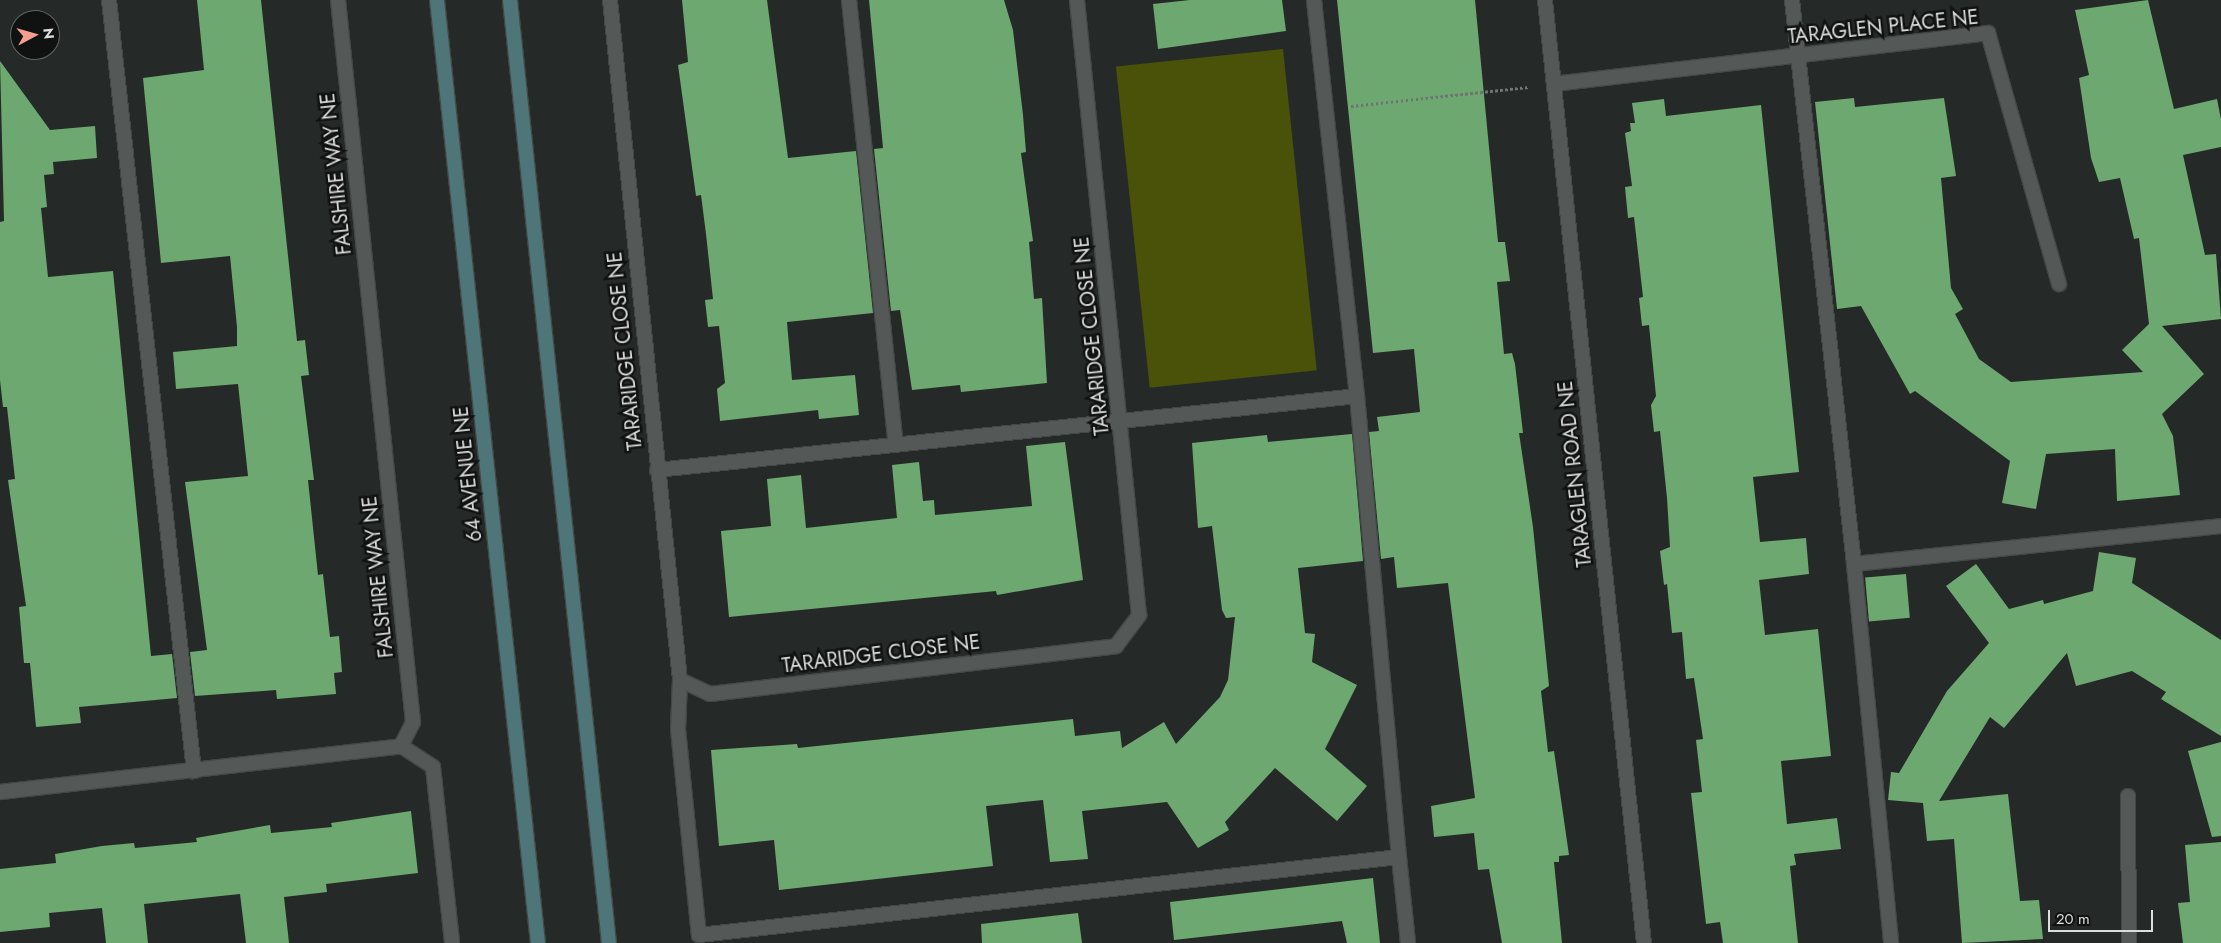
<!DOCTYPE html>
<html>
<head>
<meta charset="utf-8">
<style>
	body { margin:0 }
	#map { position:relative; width:2221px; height:943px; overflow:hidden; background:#252a28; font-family:Jost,sans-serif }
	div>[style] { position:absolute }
	.green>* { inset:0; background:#495208; transform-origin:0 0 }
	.building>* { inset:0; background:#6da870; transform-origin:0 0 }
	.path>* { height:3px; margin-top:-1.5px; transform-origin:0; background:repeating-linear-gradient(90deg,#6f7371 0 2.5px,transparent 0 5px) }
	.roads { filter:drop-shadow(1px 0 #434846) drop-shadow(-1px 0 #434846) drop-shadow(0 1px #434846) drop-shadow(0 -1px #434846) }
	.service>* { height:14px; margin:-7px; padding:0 7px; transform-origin:7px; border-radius:7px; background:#545957 }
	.minor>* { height:14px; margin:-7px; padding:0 7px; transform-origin:7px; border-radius:7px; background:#545957 }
	.secondary>* { height:14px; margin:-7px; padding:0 7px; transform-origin:7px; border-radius:7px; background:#4e7678 }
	span { translate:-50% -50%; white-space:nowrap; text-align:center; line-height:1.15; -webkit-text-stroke:5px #101211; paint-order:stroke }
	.street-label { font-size:20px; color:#dbdedd }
	.north { position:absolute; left:10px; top:10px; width:50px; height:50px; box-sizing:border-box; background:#101211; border:1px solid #616463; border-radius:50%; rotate:84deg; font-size:14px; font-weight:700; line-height:20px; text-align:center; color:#dbdedd }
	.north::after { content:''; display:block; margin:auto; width:18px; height:22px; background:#f59d8f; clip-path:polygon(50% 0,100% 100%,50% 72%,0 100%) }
	.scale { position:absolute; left:2048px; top:910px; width:105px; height:22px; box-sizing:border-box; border:2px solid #dbdedd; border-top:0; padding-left:6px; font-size:15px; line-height:18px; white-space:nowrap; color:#dbdedd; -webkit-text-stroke:4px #101211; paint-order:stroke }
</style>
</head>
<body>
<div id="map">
	<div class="green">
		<i style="left:1283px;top:49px;width:323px;height:168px;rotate:84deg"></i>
	</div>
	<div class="building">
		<i style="clip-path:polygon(197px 0,261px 0,297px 341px,305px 340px,309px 375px,301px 376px,314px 480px,308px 480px,318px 575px,323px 574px,330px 637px,339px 636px,342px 672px,334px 673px,336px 694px,277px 699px,276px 690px,195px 696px,190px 652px,207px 650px,185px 482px,248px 476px,238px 384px,176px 389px,173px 352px,237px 346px,237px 327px,230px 256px,161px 263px,143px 78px,204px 70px)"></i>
		<i style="clip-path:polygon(682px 0,767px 0,788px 158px,856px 151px,873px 313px,787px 322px,792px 380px,855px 375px,859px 415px,819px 419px,818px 410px,720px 421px,717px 389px,725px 383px,719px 326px,708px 327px,705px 300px,713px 299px,706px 234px,701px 195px,696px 196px,678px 65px,688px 62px)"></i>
		<i style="clip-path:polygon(869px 0,1004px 0,1013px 30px,1023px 115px,1026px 152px,1021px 153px,1033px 241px,1029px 242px,1034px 299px,1042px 298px,1047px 383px,961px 392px,960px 385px,912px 390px,900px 310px,891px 311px,874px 149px,883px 148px)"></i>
		<i style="clip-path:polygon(1190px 0,1282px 0,1286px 31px,1158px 49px,1153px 4px)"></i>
		<i style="clip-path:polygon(1337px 0,1475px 0,1498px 242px,1505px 242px,1510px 281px,1497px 282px,1504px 354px,1512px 353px,1515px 364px,1523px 433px,1519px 433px,1533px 527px,1549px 686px,1541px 691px,1548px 752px,1554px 751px,1569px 855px,1559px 856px,1559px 862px,1554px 862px,1562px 943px,1502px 943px,1489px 869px,1478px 870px,1474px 833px,1434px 837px,1431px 806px,1475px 798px,1448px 583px,1397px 588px,1394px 557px,1381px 559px,1369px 432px,1379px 431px,1377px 417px,1420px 412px,1414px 349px,1373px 353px)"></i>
		<i style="clip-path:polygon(2148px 0,2174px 109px,2217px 99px,2221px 119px,2221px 147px,2183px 155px,2205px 255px,2216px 254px,2221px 319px,2162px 326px,2204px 374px,2162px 414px,2173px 436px,2180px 495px,2117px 501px,2115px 449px,2046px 454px,2036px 509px,2002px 503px,2010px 461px,1915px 391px,1910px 394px,1861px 306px,1837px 309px,1815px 102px,1854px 98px,1855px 107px,1944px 98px,1956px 176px,1941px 178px,1951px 288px,1963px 309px,1955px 314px,1979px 359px,2011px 382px,2143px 372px,2122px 350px,2149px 324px,2139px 238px,2134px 239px,2120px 178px,2099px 182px,2091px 158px,2079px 78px,2089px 75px,2075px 10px)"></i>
		<i style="clip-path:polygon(0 61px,50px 130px,95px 126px,97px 158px,53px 162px,54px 174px,44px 175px,47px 207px,41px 208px,48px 277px,113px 271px,151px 656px,172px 654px,177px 698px,79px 707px,81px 723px,36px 727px,30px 663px,24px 663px,19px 607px,26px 606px,8px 480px,15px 479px,7px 407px,3px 407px,0 380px,0 222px,4px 221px)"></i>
		<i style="clip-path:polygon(1664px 99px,1666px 116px,1761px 105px,1799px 472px,1753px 477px,1760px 542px,1806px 538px,1809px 574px,1759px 580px,1765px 635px,1818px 629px,1831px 756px,1781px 761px,1787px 824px,1837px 818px,1841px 849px,1794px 854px,1796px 865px,1790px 866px,1798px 943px,1723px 943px,1720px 922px,1706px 924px,1691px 793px,1702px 792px,1696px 740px,1703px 739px,1694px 678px,1686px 679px,1682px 632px,1672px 633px,1667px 584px,1664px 585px,1660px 551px,1670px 547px,1667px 498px,1660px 431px,1654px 432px,1651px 405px,1656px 396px,1649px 325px,1642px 326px,1639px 298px,1643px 297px,1634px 217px,1628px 218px,1625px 187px,1632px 186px,1625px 133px,1631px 131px,1630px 123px,1635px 123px,1632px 103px)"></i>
		<i style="clip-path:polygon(1352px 434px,1363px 561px,1298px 568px,1305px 633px,1315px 634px,1312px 662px,1357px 685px,1325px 749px,1367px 786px,1337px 821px,1275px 768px,1225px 822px,1229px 830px,1198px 848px,1167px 802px,1082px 811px,1088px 859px,1050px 862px,1043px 800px,986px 806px,993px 866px,779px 890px,774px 840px,719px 846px,711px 750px,797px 744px,798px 748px,1073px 719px,1075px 736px,1120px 731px,1122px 748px,1164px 722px,1176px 744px,1220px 697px,1228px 680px,1235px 617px,1226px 618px,1222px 610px,1212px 526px,1198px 528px,1192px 443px,1267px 435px,1268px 442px)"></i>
		<i style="clip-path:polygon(1065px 442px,1083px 580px,997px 595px,996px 591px,729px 617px,721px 531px,771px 526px,767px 479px,801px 475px,806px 528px,897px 518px,892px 465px,919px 462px,923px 501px,934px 500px,935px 515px,1032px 506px,1026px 446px)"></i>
		<i style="clip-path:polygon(2099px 552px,2136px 558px,2132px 583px,2221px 640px,2221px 736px,2161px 699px,2166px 692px,2132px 671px,2076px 686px,2067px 653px,2004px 728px,1990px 717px,1939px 801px,2008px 794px,2020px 901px,2039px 900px,2043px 939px,1962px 943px,1954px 839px,1927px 841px,1923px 803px,1888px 800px,1891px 772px,1899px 773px,1947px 691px,1989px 643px,1946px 586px,1976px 564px,2009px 609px,2043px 600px,2044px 604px,2093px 591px)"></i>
		<i style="left:1906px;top:574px;width:44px;height:41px;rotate:85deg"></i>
		<i style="clip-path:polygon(2221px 742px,2221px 836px,2212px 837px,2188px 751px)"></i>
		<i style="clip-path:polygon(411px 811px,418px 873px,326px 884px,327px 892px,284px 897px,289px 943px,246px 943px,240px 894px,144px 904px,148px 943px,106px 943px,102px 908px,49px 913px,50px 927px,0 932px,0 869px,56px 863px,55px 854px,102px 846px,134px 843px,135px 848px,197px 842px,196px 838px,270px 825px,271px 833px,332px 827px,331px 823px)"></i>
		<i style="clip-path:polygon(2221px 842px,2221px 943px,2183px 943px,2178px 903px,2190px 902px,2185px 845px)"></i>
		<i style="clip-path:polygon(1373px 878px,1380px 943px,1347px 943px,1342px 921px,1174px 940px,1170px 902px)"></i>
		<i style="clip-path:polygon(1078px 913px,1082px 943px,982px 943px,981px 924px)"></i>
	</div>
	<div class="path">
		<i style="left:1351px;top:106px;width:179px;rotate:-6.1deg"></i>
	</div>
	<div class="roads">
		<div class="service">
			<i style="left:109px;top:0;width:776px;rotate:83.71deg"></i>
			<i style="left:849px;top:0;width:446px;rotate:84deg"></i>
			<i style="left:1792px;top:0;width:567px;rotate:83.73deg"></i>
			<i style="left:1854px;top:564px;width:381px;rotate:84.4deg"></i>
			<i style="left:657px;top:470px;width:704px;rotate:-6.03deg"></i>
			<i style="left:1854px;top:564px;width:369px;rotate:-5.9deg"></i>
			<i style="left:680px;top:680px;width:49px;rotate:92.3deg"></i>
			<i style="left:678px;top:729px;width:207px;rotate:84.2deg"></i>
			<i style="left:699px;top:935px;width:704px;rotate:-6.36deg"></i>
			<i style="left:1399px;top:857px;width:463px;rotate:-95.2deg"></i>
			<i style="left:1357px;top:396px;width:398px;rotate:-96.2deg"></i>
			<i style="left:401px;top:746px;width:38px;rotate:33deg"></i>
			<i style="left:433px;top:767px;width:177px;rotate:83.8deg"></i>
			<i style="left:1399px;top:857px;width:86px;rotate:84deg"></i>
		</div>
		<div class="minor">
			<i style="left:610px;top:0;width:684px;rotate:84.12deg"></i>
			<i style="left:680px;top:680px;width:33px;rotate:25deg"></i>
			<i style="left:710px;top:694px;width:409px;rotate:-6.7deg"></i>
			<i style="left:1116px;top:646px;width:39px;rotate:-53deg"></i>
			<i style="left:1139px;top:615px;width:618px;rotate:-95.76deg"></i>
			<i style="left:1545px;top:0;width:948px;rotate:84.01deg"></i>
			<i style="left:1554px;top:84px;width:437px;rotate:-6.7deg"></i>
			<i style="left:1988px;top:33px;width:261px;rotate:74.2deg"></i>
			<i style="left:0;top:792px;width:404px;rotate:-6.5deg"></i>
			<i style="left:401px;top:746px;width:27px;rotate:-63deg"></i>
			<i style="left:413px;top:722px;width:726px;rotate:-95.93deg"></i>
			<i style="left:2128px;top:796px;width:147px;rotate:89.6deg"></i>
		</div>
		<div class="secondary">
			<i style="left:437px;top:0;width:948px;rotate:83.89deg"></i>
			<i style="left:510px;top:0;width:948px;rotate:84.01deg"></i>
		</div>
	</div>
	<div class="street-label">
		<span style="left:1883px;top:27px;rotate:-6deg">TARAGLEN PLACE NE</span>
		<span style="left:336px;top:174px;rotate:-96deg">FALSHIRE WAY NE</span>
		<span style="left:1092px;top:336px;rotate:-96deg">TARARIDGE CLOSE NE</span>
		<span style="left:625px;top:351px;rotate:-96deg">TARARIDGE CLOSE NE</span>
		<span style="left:468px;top:474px;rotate:-96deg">64 AVENUE NE</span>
		<span style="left:1575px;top:474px;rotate:-96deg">TARAGLEN ROAD NE</span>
		<span style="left:378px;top:577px;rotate:-96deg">FALSHIRE WAY NE</span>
		<span style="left:881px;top:654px;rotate:-7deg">TARARIDGE CLOSE NE</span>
	</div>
	<div class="north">N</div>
	<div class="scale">20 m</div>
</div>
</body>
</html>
